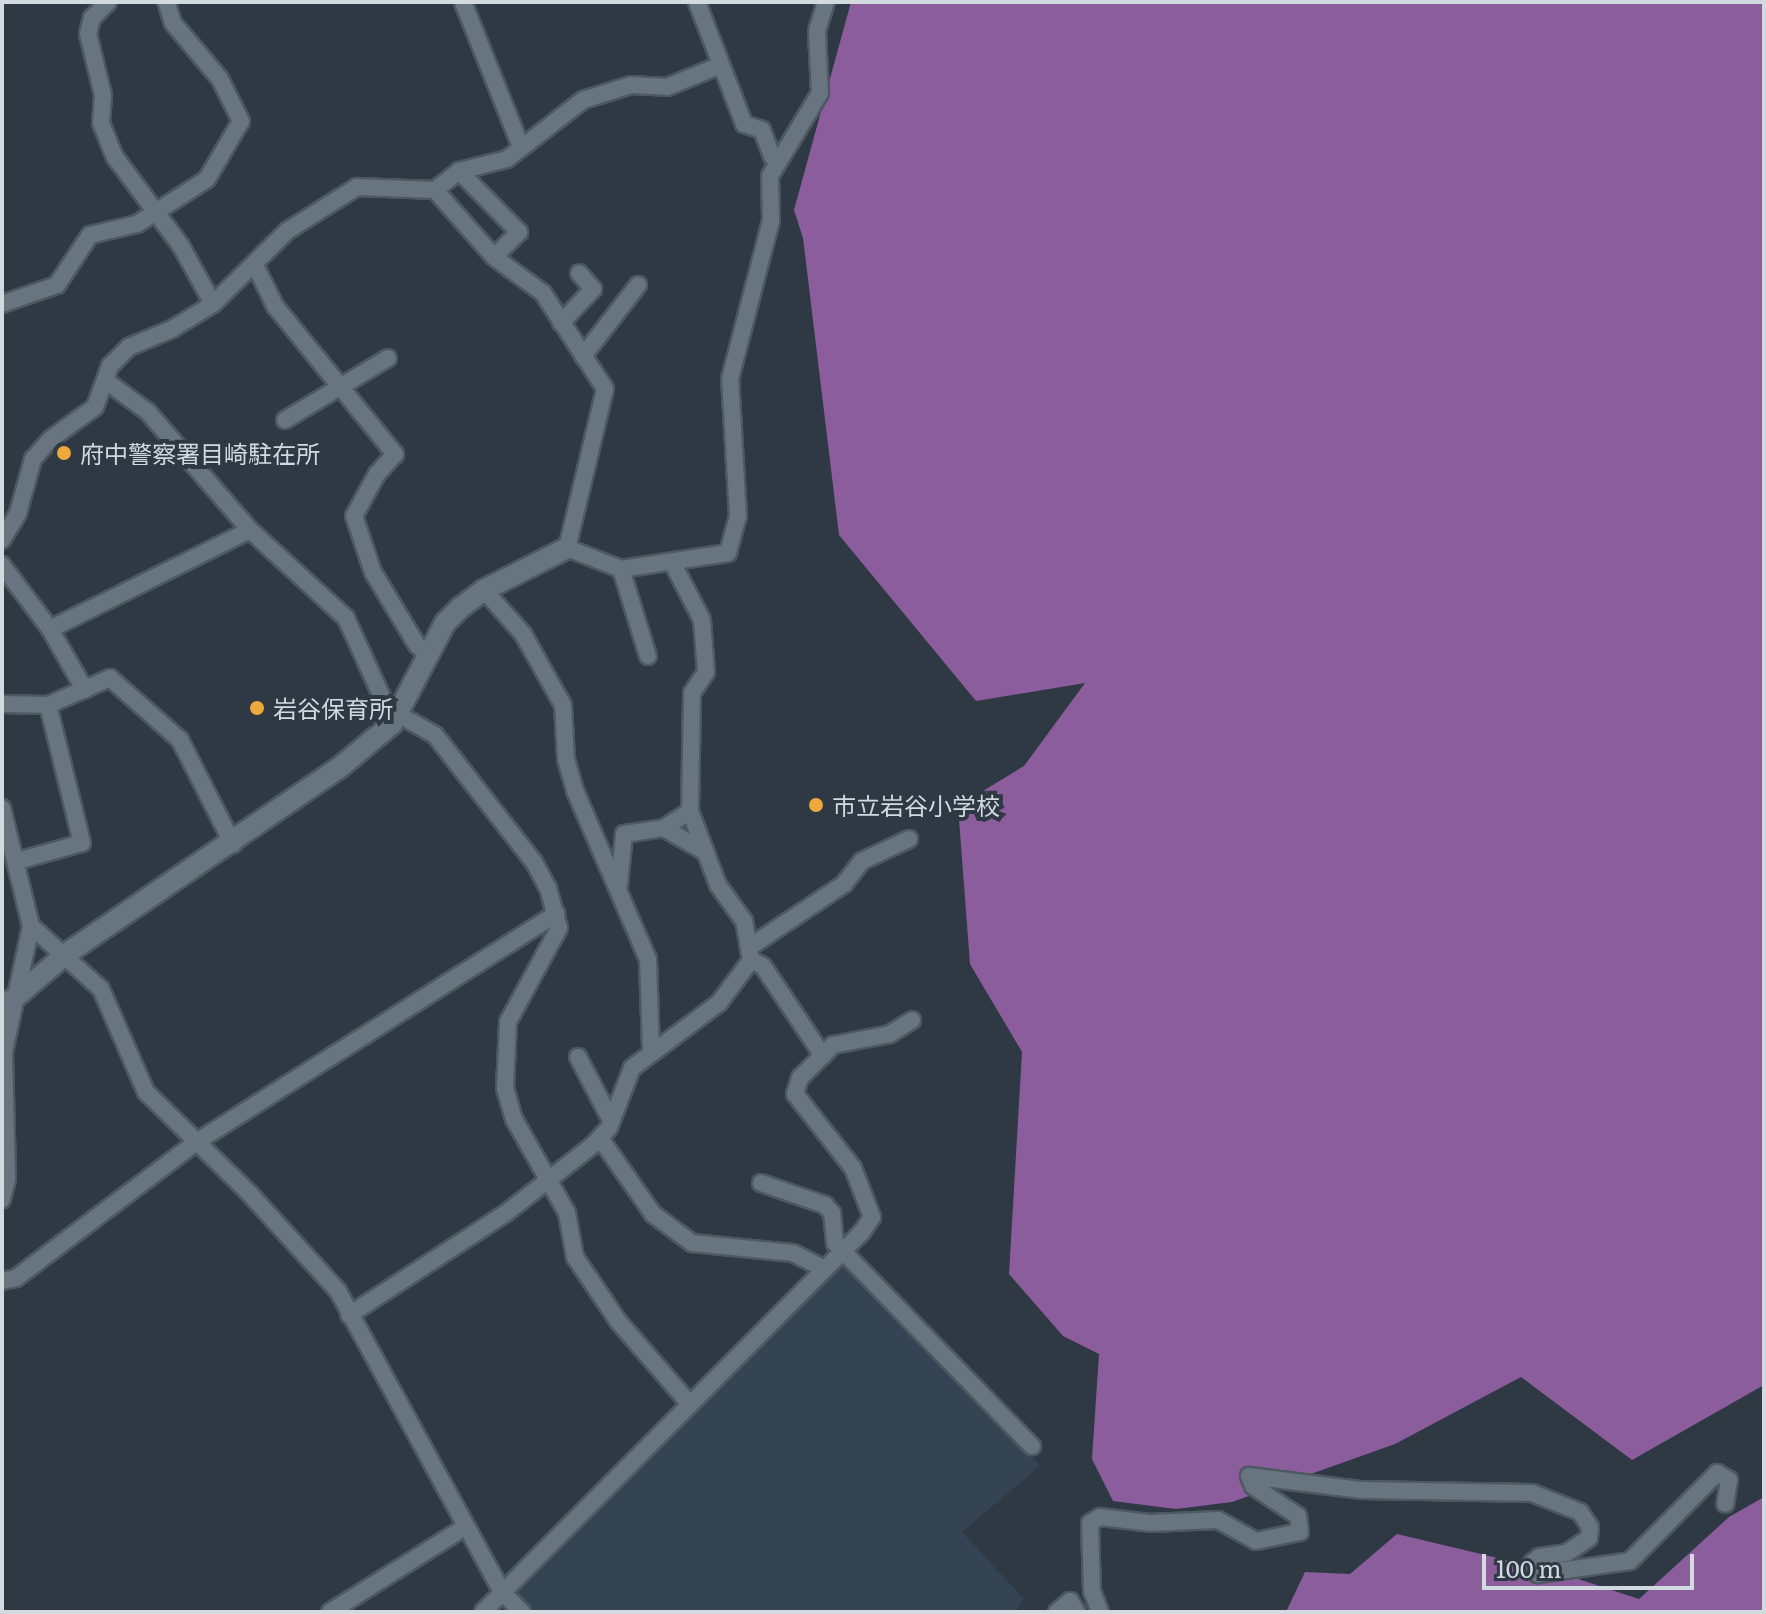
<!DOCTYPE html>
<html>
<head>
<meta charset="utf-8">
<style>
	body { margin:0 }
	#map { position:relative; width:1766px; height:1614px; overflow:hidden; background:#2e3944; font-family:Literata,"Noto Sans JP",serif }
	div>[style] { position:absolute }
	.built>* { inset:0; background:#344453 }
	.forest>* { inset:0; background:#8c5d9d }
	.roads { filter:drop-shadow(2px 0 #4e5860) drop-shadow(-2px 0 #4e5860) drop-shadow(0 2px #4e5860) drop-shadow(0 -2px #4e5860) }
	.minor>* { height:16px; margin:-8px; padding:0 8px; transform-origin:8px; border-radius:8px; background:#687480 }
	.tertiary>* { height:20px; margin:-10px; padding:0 10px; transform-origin:10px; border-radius:10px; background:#687480 }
	.dots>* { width:22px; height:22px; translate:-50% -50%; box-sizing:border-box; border:4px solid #2e3944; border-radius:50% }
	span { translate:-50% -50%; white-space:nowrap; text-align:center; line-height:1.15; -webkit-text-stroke:8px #2e3944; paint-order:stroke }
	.poi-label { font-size:24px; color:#d2d9df }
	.left { translate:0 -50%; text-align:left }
	.frame { position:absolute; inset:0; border:4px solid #d2d9df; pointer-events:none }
	.scale { position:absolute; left:1482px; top:1554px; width:212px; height:36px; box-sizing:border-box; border:4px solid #d2d9df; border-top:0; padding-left:10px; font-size:24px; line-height:28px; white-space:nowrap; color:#d2d9df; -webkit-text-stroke:6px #2e3944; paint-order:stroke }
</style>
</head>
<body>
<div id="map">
	<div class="built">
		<i style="clip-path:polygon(842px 1250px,1040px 1466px,962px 1532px,1024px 1599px,1015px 1612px,522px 1612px,502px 1592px)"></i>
	</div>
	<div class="forest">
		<i style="clip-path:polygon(851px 2px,1764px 2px,1764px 1385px,1632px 1460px,1521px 1377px,1395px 1444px,1232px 1502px,1176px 1509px,1113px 1501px,1092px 1459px,1099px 1354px,1063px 1336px,1009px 1274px,1022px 1052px,970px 964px,958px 806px,1024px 766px,1085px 683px,976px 701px,839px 535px,803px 238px,794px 210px)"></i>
		<i style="clip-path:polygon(1764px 1497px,1764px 1612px,1286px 1612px,1305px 1572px,1350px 1574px,1397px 1534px,1560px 1573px,1639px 1599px,1729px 1517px)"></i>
	</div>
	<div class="roads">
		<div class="minor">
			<i style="left:108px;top:2px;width:23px;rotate:135deg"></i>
			<i style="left:92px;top:18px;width:16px;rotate:104deg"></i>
			<i style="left:88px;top:34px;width:63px;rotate:76.2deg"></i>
			<i style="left:103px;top:95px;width:28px;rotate:94deg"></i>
			<i style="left:101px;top:123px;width:37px;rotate:68deg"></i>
			<i style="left:115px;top:157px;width:111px;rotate:53.4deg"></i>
			<i style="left:181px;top:246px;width:66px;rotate:61.1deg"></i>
			<i style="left:463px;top:2px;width:156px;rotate:68.2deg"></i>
			<i style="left:697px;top:2px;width:131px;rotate:68.9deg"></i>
			<i style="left:744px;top:124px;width:19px;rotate:18deg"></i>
			<i style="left:762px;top:130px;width:28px;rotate:69deg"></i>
			<i style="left:772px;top:156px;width:8px;rotate:7deg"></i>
			<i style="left:459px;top:171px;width:86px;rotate:45.5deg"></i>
			<i style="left:519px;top:232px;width:35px;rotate:135deg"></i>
			<i style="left:435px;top:190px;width:31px;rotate:-38deg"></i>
			<i style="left:459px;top:171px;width:49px;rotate:-14deg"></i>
			<i style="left:507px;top:159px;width:96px;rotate:-37.8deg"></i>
			<i style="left:583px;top:100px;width:50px;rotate:-17.4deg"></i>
			<i style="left:631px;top:85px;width:36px;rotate:3deg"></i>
			<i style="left:667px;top:87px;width:58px;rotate:-22.2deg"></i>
			<i style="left:255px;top:265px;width:46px;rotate:64deg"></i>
			<i style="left:275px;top:306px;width:191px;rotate:51deg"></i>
			<i style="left:395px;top:454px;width:27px;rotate:132deg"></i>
			<i style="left:377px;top:474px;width:48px;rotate:118.7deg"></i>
			<i style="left:354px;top:516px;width:59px;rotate:71.3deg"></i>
			<i style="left:373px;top:572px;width:85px;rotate:58.9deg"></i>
			<i style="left:417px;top:645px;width:16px;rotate:43deg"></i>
			<i style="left:2px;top:304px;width:58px;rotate:-19.1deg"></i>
			<i style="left:57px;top:285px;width:60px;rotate:-56.6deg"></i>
			<i style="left:90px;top:235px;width:48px;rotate:-13.2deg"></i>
			<i style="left:137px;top:224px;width:83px;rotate:-32.7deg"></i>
			<i style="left:207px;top:179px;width:67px;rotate:-59.6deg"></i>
			<i style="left:241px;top:121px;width:47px;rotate:-116.6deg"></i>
			<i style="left:220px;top:79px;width:73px;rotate:-130deg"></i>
			<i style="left:173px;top:23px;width:22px;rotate:-108deg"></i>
			<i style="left:561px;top:323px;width:47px;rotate:-46.7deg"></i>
			<i style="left:593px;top:289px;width:21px;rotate:-131deg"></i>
			<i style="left:583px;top:356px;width:90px;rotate:-52.2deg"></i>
			<i style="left:106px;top:381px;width:52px;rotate:36.4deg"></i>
			<i style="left:148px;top:412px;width:156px;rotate:49.2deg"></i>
			<i style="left:250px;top:530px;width:130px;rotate:42.5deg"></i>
			<i style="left:346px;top:618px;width:99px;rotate:65.5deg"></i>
			<i style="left:387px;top:708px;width:55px;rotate:29.4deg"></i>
			<i style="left:435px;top:735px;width:161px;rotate:52.1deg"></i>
			<i style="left:534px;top:862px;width:30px;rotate:62deg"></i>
			<i style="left:548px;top:888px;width:41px;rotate:74.6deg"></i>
			<i style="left:559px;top:928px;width:107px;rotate:118.5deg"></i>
			<i style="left:508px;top:1022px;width:66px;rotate:92.6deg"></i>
			<i style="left:505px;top:1088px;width:32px;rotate:74deg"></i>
			<i style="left:514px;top:1119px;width:108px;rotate:60.6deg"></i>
			<i style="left:567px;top:1213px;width:45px;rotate:79.7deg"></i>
			<i style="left:575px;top:1257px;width:77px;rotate:56.1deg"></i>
			<i style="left:618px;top:1321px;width:110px;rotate:49.1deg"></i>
			<i style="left:285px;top:420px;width:120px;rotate:-31deg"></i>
			<i style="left:2px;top:540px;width:31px;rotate:-59deg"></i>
			<i style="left:18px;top:513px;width:56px;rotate:-74.5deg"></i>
			<i style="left:33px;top:459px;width:28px;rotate:-48deg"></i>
			<i style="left:52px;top:438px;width:53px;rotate:-35.8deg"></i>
			<i style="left:95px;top:407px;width:44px;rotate:-69.9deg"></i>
			<i style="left:110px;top:366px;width:27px;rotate:-45deg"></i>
			<i style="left:129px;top:347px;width:47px;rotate:-22.7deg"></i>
			<i style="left:172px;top:329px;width:48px;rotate:-31.4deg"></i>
			<i style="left:213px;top:304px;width:104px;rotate:-44.6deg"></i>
			<i style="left:287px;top:231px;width:83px;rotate:-32.2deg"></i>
			<i style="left:357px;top:187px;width:78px;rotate:2.2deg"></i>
			<i style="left:435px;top:190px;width:89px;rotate:48.6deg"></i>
			<i style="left:494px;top:257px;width:61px;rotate:36.3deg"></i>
			<i style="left:543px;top:293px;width:114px;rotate:57.1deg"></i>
			<i style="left:605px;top:389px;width:163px;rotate:103.4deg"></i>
			<i style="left:567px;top:548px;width:58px;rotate:21.3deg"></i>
			<i style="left:621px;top:569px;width:108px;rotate:-8.5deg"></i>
			<i style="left:728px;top:553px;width:38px;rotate:-75deg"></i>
			<i style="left:738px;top:516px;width:137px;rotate:-93.3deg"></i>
			<i style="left:730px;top:379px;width:164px;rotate:-75.5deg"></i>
			<i style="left:771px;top:220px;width:44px;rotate:-91.3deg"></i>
			<i style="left:770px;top:176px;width:97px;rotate:-58.9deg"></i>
			<i style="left:820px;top:93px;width:62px;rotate:-92.8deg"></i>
			<i style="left:817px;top:31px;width:30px;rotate:-73deg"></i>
			<i style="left:2px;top:565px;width:80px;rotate:53.1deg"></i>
			<i style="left:50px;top:629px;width:70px;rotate:60.2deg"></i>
			<i style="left:621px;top:569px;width:91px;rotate:72.8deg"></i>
			<i style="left:484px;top:590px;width:59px;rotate:48.4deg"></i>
			<i style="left:523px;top:634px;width:81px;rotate:60.6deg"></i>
			<i style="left:563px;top:705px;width:54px;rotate:86.8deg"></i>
			<i style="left:566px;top:759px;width:35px;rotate:74deg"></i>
			<i style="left:576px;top:793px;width:181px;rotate:66.6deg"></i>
			<i style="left:648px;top:959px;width:91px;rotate:88.1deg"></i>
			<i style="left:50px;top:629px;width:223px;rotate:-26.3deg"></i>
			<i style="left:2px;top:704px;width:46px;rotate:1.2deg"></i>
			<i style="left:48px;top:705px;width:68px;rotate:-23.5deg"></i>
			<i style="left:110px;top:678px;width:94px;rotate:41.5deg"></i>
			<i style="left:180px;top:740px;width:117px;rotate:63deg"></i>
			<i style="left:2px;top:808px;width:122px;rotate:76.2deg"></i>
			<i style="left:31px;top:926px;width:129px;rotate:102.1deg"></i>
			<i style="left:4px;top:1052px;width:127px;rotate:88.6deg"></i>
			<i style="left:7px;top:1179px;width:21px;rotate:104deg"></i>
			<i style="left:664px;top:828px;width:48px;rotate:30.3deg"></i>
			<i style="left:17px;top:861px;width:67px;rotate:-15.5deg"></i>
			<i style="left:82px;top:843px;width:142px;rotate:-103.8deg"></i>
			<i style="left:619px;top:885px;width:51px;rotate:-84.4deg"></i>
			<i style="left:624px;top:834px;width:40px;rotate:-8.5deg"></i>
			<i style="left:664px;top:828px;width:31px;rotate:-33deg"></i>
			<i style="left:31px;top:926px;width:94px;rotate:42deg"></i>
			<i style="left:101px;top:989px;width:112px;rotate:66.4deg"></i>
			<i style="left:146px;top:1092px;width:146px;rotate:44.4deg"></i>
			<i style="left:250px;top:1194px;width:131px;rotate:47.8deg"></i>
			<i style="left:338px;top:1291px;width:343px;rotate:61.4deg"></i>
			<i style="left:502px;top:1592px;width:28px;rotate:45deg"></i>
			<i style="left:751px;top:946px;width:112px;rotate:-33.7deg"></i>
			<i style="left:844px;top:884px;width:29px;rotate:-52deg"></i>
			<i style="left:862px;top:861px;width:52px;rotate:-25.1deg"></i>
			<i style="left:751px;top:960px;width:13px;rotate:27deg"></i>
			<i style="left:763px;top:966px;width:108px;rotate:56.3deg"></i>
			<i style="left:578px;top:1057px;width:71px;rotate:62.4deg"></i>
			<i style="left:600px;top:1138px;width:93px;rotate:55.1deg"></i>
			<i style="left:653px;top:1214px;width:49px;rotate:36.6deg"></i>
			<i style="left:692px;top:1243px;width:101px;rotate:5.7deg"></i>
			<i style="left:793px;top:1253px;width:33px;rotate:27deg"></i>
			<i style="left:761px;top:1183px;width:68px;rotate:19deg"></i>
			<i style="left:825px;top:1205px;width:11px;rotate:49deg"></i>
			<i style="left:832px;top:1213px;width:30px;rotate:84deg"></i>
			<i style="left:835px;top:1243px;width:283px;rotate:45.9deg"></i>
			<i style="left:2px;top:1281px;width:14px;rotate:-12deg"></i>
			<i style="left:16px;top:1278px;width:224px;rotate:-37deg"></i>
			<i style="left:195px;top:1143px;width:428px;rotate:-32.4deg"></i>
			<i style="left:349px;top:1315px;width:187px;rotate:-33deg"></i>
			<i style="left:506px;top:1213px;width:110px;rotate:-38deg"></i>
			<i style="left:593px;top:1145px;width:23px;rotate:-47deg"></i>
			<i style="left:609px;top:1128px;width:64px;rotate:-69deg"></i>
			<i style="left:632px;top:1068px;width:109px;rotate:-36.8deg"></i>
			<i style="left:719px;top:1003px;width:54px;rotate:-53.3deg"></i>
			<i style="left:751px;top:960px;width:40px;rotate:-100deg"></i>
			<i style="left:744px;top:921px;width:44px;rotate:-125.8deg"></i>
			<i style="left:718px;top:885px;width:79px;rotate:-110.7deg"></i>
			<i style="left:690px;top:811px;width:118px;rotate:-89deg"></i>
			<i style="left:692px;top:693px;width:25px;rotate:-56deg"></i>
			<i style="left:706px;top:672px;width:52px;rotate:-94.4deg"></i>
			<i style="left:702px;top:620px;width:65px;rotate:-117.3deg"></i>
			<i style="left:330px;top:1612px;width:160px;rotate:-32.2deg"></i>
			<i style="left:483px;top:1612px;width:537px;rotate:-45.08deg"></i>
			<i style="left:862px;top:1232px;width:18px;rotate:-56deg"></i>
			<i style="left:872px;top:1217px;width:53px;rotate:-111.2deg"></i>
			<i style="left:853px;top:1168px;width:94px;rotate:-128.1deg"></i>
			<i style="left:795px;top:1094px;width:17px;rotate:-73deg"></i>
			<i style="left:800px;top:1078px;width:47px;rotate:-45deg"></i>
			<i style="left:833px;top:1045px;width:58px;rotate:-10.9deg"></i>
			<i style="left:890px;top:1034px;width:26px;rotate:-32deg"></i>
			<i style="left:1057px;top:1612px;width:17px;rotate:-40deg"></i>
			<i style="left:1070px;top:1601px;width:13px;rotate:58deg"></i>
			<i style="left:1100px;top:1612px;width:22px;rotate:-111deg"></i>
			<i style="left:1092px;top:1591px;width:68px;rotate:-91.7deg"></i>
			<i style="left:1090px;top:1523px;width:12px;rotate:-31deg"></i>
			<i style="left:1100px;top:1517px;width:50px;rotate:6.8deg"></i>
			<i style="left:1150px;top:1523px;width:68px;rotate:-2.5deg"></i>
			<i style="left:1218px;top:1520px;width:43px;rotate:28.9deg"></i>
			<i style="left:1256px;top:1541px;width:45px;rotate:-11.6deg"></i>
			<i style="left:1300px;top:1532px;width:16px;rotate:-97deg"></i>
			<i style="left:1298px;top:1516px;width:54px;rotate:-146.3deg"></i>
			<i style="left:1253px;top:1486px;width:11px;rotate:-112deg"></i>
			<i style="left:1249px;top:1476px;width:114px;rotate:7.1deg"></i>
			<i style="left:1362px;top:1490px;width:170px;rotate:1deg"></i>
			<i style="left:1532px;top:1493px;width:52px;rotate:21.6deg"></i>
			<i style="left:1580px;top:1512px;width:18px;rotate:56deg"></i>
			<i style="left:1590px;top:1527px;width:11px;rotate:95deg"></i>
			<i style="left:1589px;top:1538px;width:27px;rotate:146deg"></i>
			<i style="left:1567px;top:1553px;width:28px;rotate:172deg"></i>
			<i style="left:1539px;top:1557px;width:9px;rotate:139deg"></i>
			<i style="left:1532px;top:1563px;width:13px;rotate:61deg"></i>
			<i style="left:1538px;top:1574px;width:93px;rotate:-8deg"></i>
			<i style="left:1630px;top:1561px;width:124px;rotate:-45.3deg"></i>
			<i style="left:1717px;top:1473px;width:14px;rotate:30deg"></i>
			<i style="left:1729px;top:1480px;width:24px;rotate:99deg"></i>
		</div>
		<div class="tertiary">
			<i style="left:2px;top:1002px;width:9px;rotate:-6deg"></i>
			<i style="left:11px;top:1001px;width:72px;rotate:-40.5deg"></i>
			<i style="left:66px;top:954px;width:330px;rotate:-34.3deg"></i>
			<i style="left:339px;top:768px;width:69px;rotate:-39.7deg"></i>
			<i style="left:392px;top:724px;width:114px;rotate:-62.3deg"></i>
			<i style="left:445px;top:623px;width:21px;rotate:-45deg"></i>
			<i style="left:460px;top:608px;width:30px;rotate:-37deg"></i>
			<i style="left:484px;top:590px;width:93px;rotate:-26.8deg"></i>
		</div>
	</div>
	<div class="dots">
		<i style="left:64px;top:453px;background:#eea83c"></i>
		<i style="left:257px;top:708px;background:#eea83c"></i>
		<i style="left:816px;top:805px;background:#eea83c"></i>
	</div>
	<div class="poi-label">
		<span class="left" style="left:80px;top:453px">府中警察署目崎駐在所</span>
		<span class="left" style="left:273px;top:708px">岩谷保育所</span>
		<span class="left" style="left:832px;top:805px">市立岩谷小学校</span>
	</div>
	<div class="frame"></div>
	<div class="scale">100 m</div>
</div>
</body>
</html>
